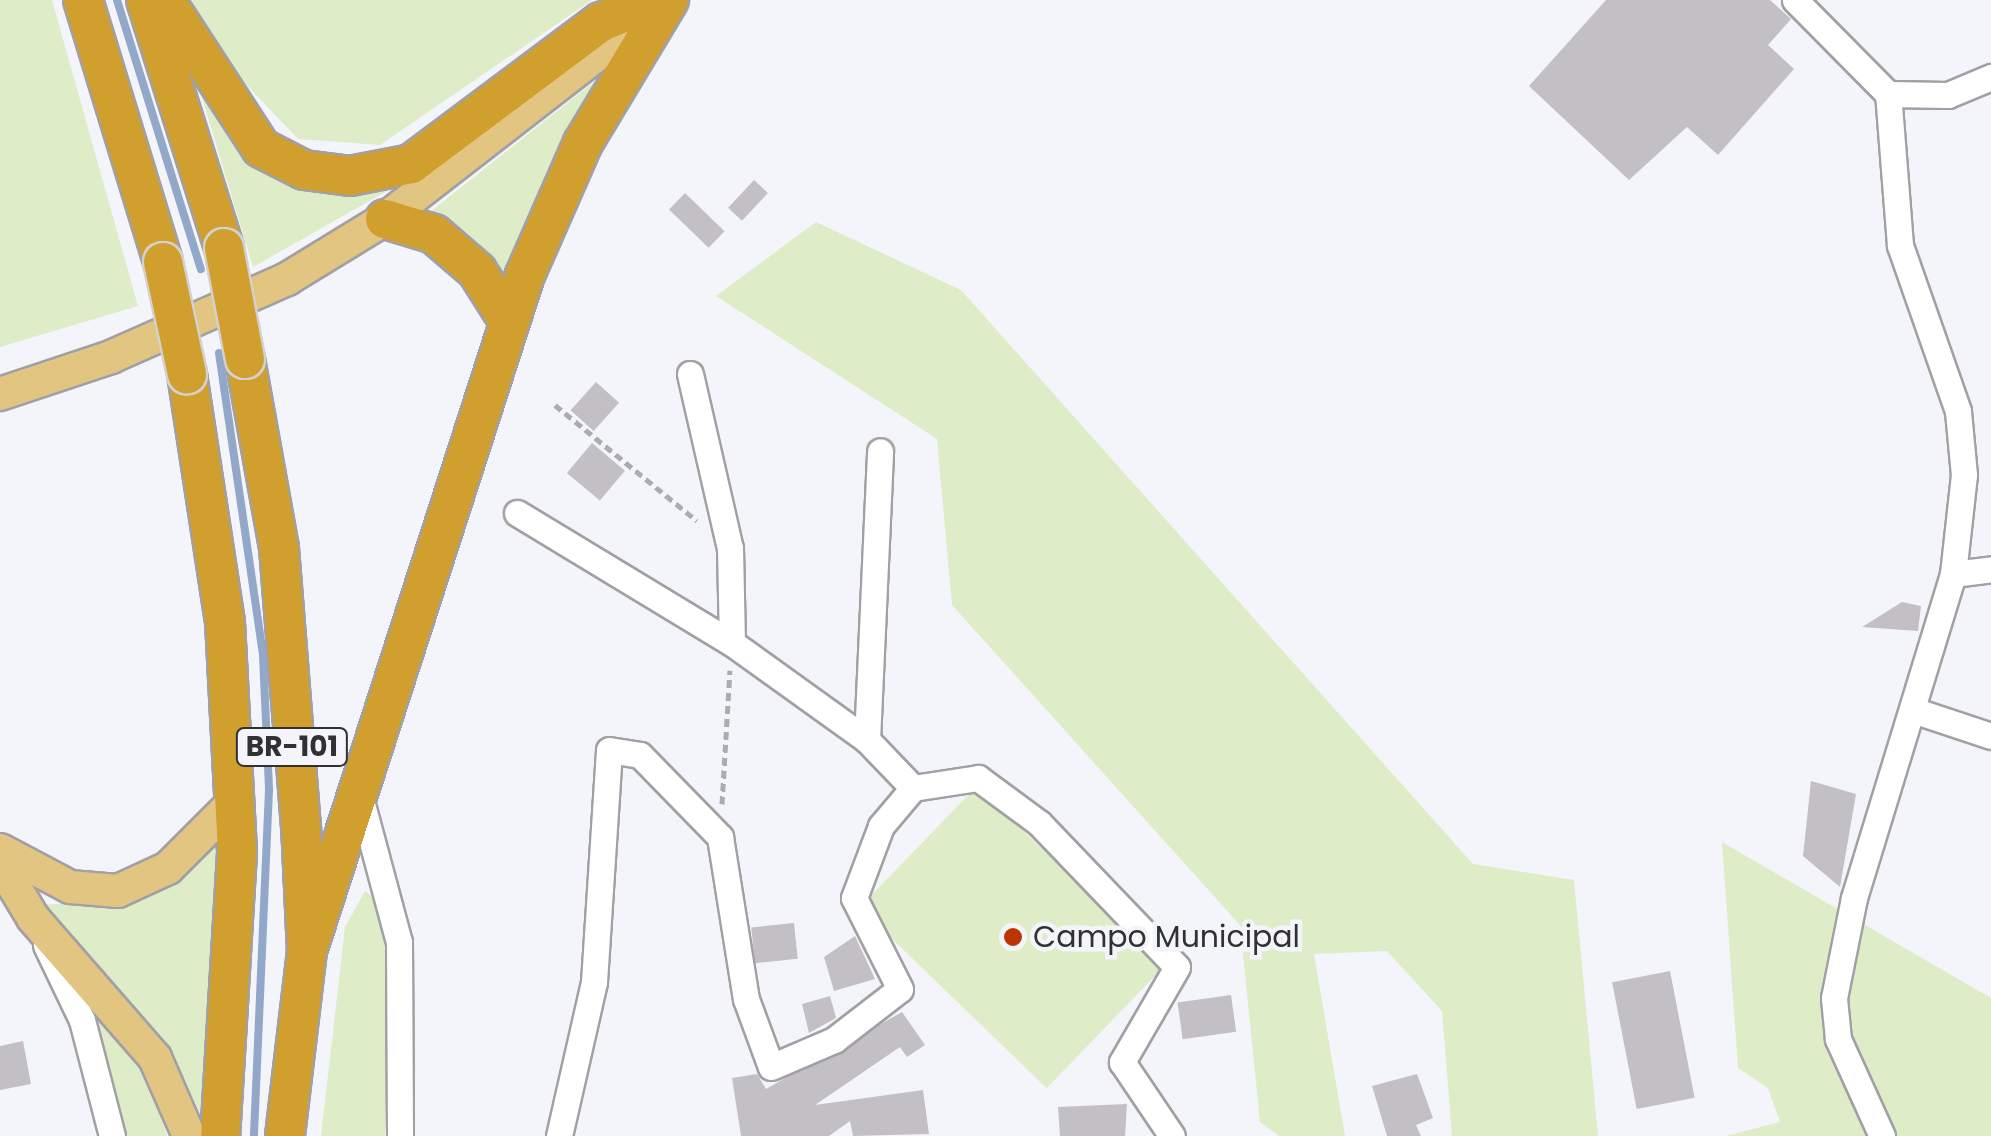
<!DOCTYPE html>
<html>
<head>
<meta charset="utf-8">
<style>
	body { margin:0 }
	#map { position:relative; width:1991px; height:1136px; overflow:hidden; background:#f4f5fa; font-family:Poppins,sans-serif }
	div>[style] { position:absolute }
	.green>* { inset:0; background:#dfecc8; transform-origin:0 0 }
	.stream>* { height:8px; margin:-4px; padding:0 4px; transform-origin:4px; border-radius:4px; background:#93a8c8 }
	.building>* { inset:0; background:#c3c0c5; transform-origin:0 0 }
	.path>* { height:5px; margin-top:-2.5px; transform-origin:0; background:repeating-linear-gradient(90deg,#abacb0 0 8px,transparent 0 13px) }
	.roads { filter:drop-shadow(2px 0 #a0a0a5) drop-shadow(-2px 0 #a0a0a5) drop-shadow(0 2px #a0a0a5) drop-shadow(0 -2px #a0a0a5) }
	.minor>* { height:25px; margin:-12.5px; padding:0 12.5px; transform-origin:12.5px; border-radius:12.5px; background:#fff }
	.major>* { height:32px; margin:-16px; padding:0 16px; transform-origin:16px; border-radius:16px; background:#e3c582 }
	.highway>* { height:38px; margin:-19px; padding:0 19px; transform-origin:19px; border-radius:19px; background:#d19f2e }
	.bridges { filter:drop-shadow(2px 0 #d2d2d2) drop-shadow(-2px 0 #d2d2d2) drop-shadow(0 2px #d2d2d2) drop-shadow(0 -2px #d2d2d2) }
	.highway-bridge>* { height:38px; margin:-19px; padding:0 19px; transform-origin:19px; border-radius:19px; background:#d19f2e }
	.dots>* { width:28px; height:28px; translate:-50% -50%; box-sizing:border-box; border:5px solid #f4f5fa; border-radius:50% }
	span { translate:-50% -50%; white-space:nowrap; text-align:center; line-height:1.15; -webkit-text-stroke:9px #f4f5fa; paint-order:stroke }
	.shield-label span { padding:2px 8px; background:#f4f5fa; border:2px solid; border-radius:8px; -webkit-text-stroke-width:0 }
	.shield-label { font-size:28px; color:#313133; font-weight:700 }
	.poi-label { font-size:30px; color:#313133 }
	.left { translate:0 -50%; text-align:left }
</style>
</head>
<body>
<div id="map">
	<div class="green">
		<i style="clip-path:polygon(0 0,52px 0,138px 306px,0 347px)"></i>
		<i style="clip-path:polygon(191px 0,592px 0,380px 145px,298px 139px,242px 80px)"></i>
		<i style="clip-path:polygon(193px 68px,237px 137px,417px 174px,253px 267px)"></i>
		<i style="clip-path:polygon(610px 69px,548px 173px,502px 281px,425px 216px)"></i>
		<i style="clip-path:polygon(816px 222px,961px 290px,1473px 864px,1574px 880px,1598px 1136px,1452px 1136px,1442px 1011px,1387px 951px,1314px 954px,1345px 1136px,1279px 1136px,1260px 1122px,1240px 925px,952px 605px,937px 439px,716px 296px)"></i>
		<i style="left:977px;top:786px;width:260px;height:169px;rotate:44deg"></i>
		<i style="clip-path:polygon(222px 829px,204px 1120px,165px 1042px,38px 905px,144px 899px)"></i>
		<i style="clip-path:polygon(1722px 842px,1991px 998px,1991px 1136px,1726px 1136px,1780px 1122px,1768px 1088px,1738px 1068px)"></i>
		<i style="clip-path:polygon(365px 891px,375px 898px,387px 942px,394px 1022px,385px 1136px,321px 1136px,345px 927px)"></i>
		<i style="clip-path:polygon(33px 918px,145px 1066px,167px 1136px,117px 1136px)"></i>
	</div>
	<div class="stream">
		<i style="left:117px;top:0;width:282px;rotate:72.7deg"></i>
		<i style="left:219px;top:353px;width:306px;rotate:81.7deg"></i>
		<i style="left:263px;top:656px;width:134px;rotate:87.4deg"></i>
		<i style="left:269px;top:790px;width:346px;rotate:92.5deg"></i>
	</div>
	<div class="building">
		<i style="clip-path:polygon(1606px 0,1770px 0,1791px 19px,1768px 45px,1794px 69px,1718px 155px,1687px 127px,1629px 180px,1529px 86px)"></i>
		<i style="left:754px;top:180px;width:19px;height:38px;rotate:43deg"></i>
		<i style="left:685px;top:193px;width:55px;height:23px;rotate:44deg"></i>
		<i style="left:596px;top:382px;width:31px;height:38px;rotate:42deg"></i>
		<i style="left:592px;top:443px;width:43px;height:39px;rotate:40deg"></i>
		<i style="clip-path:polygon(1902px 602px,1921px 606px,1918px 631px,1862px 627px)"></i>
		<i style="clip-path:polygon(1811px 781px,1856px 794px,1840px 887px,1803px 856px)"></i>
		<i style="left:794px;top:923px;width:36px;height:43px;rotate:84deg"></i>
		<i style="clip-path:polygon(855px 936px,875px 979px,834px 991px,824px 957px)"></i>
		<i style="left:1670px;top:971px;width:129px;height:59px;rotate:79deg"></i>
		<i style="left:1231px;top:995px;width:37px;height:54px;rotate:82deg"></i>
		<i style="clip-path:polygon(830px 996px,836px 1018px,809px 1033px,802px 1004px)"></i>
		<i style="clip-path:polygon(902px 1012px,925px 1045px,907px 1057px,900px 1047px,815px 1105px,923px 1090px,929px 1134px,853px 1136px,850px 1121px,829px 1136px,741px 1136px,732px 1078px,757px 1074px,766px 1089px)"></i>
		<i style="clip-path:polygon(23px 1041px,31px 1084px,0 1090px,0 1046px)"></i>
		<i style="clip-path:polygon(1417px 1074px,1433px 1118px,1416px 1125px,1421px 1136px,1387px 1136px,1372px 1086px)"></i>
		<i style="clip-path:polygon(1127px 1104px,1125px 1136px,1060px 1136px,1058px 1107px)"></i>
	</div>
	<div class="path">
		<i style="left:555px;top:405px;width:183px;rotate:39.2deg"></i>
		<i style="left:722px;top:804px;width:134px;rotate:-86.6deg"></i>
	</div>
	<div class="roads">
		<div class="minor">
			<i style="left:1795px;top:0;width:132px;rotate:45.3deg"></i>
			<i style="left:1888px;top:94px;width:60px;rotate:1deg"></i>
			<i style="left:1948px;top:95px;width:47px;rotate:-22.7deg"></i>
			<i style="left:690px;top:374px;width:179px;rotate:77.1deg"></i>
			<i style="left:730px;top:548px;width:95px;rotate:88.8deg"></i>
			<i style="left:517px;top:513px;width:251px;rotate:31.2deg"></i>
			<i style="left:732px;top:643px;width:166px;rotate:35.7deg"></i>
			<i style="left:867px;top:740px;width:66px;rotate:46.2deg"></i>
			<i style="left:913px;top:788px;width:66px;rotate:-8.7deg"></i>
			<i style="left:978px;top:778px;width:76px;rotate:36.4deg"></i>
			<i style="left:1039px;top:823px;width:199px;rotate:46.2deg"></i>
			<i style="left:1177px;top:967px;width:110px;rotate:120.1deg"></i>
			<i style="left:1122px;top:1062px;width:89px;rotate:56deg"></i>
			<i style="left:1953px;top:574px;width:38px;rotate:-7deg"></i>
			<i style="left:1913px;top:710px;width:82px;rotate:18.4deg"></i>
			<i style="left:867px;top:740px;width:289px;rotate:-87.4deg"></i>
			<i style="left:359px;top:793px;width:154px;rotate:75deg"></i>
			<i style="left:399px;top:942px;width:194px;rotate:89.7deg"></i>
			<i style="left:46px;top:945px;width:83px;rotate:64.4deg"></i>
			<i style="left:82px;top:1020px;width:120px;rotate:75.5deg"></i>
			<i style="left:559px;top:1136px;width:158px;rotate:-77.2deg"></i>
			<i style="left:594px;top:982px;width:232px;rotate:-86.3deg"></i>
			<i style="left:609px;top:750px;width:31px;rotate:9deg"></i>
			<i style="left:640px;top:755px;width:115px;rotate:45.7deg"></i>
			<i style="left:720px;top:837px;width:164px;rotate:80.9deg"></i>
			<i style="left:746px;top:999px;width:72px;rotate:69.8deg"></i>
			<i style="left:771px;top:1067px;width:69px;rotate:-23.2deg"></i>
			<i style="left:834px;top:1040px;width:83px;rotate:-37.7deg"></i>
			<i style="left:900px;top:989px;width:102px;rotate:-116.8deg"></i>
			<i style="left:854px;top:898px;width:77px;rotate:-69.4deg"></i>
			<i style="left:881px;top:826px;width:50px;rotate:-49.9deg"></i>
			<i style="left:1882px;top:1136px;width:107px;rotate:-114.4deg"></i>
			<i style="left:1838px;top:1039px;width:41px;rotate:-95.6deg"></i>
			<i style="left:1834px;top:998px;width:102px;rotate:-78.7deg"></i>
			<i style="left:1854px;top:898px;width:339px;rotate:-73deg"></i>
			<i style="left:1953px;top:574px;width:100px;rotate:-83.7deg"></i>
			<i style="left:1964px;top:475px;width:64px;rotate:-95.4deg"></i>
			<i style="left:1958px;top:411px;width:176px;rotate:-109.3deg"></i>
			<i style="left:1900px;top:245px;width:151px;rotate:-94.5deg"></i>
		</div>
		<div class="major">
			<i style="left:0;top:394px;width:117px;rotate:-18.4deg"></i>
			<i style="left:111px;top:357px;width:193px;rotate:-23.9deg"></i>
			<i style="left:287px;top:279px;width:115px;rotate:-31.5deg"></i>
			<i style="left:385px;top:219px;width:346px;rotate:-37.8deg"></i>
			<i style="left:0;top:850px;width:79px;rotate:27.9deg"></i>
			<i style="left:70px;top:887px;width:48px;rotate:4.8deg"></i>
			<i style="left:118px;top:891px;width:55px;rotate:-24.7deg"></i>
			<i style="left:168px;top:868px;width:92px;rotate:-45deg"></i>
			<i style="left:0;top:863px;width:64px;rotate:59deg"></i>
			<i style="left:33px;top:918px;width:186px;rotate:48.9deg"></i>
			<i style="left:155px;top:1058px;width:85px;rotate:66.4deg"></i>
		</div>
		<div class="highway">
			<i style="left:83px;top:0;width:274px;rotate:73deg"></i>
			<i style="left:146px;top:0;width:260px;rotate:72.5deg"></i>
			<i style="left:165px;top:0;width:176px;rotate:57deg"></i>
			<i style="left:261px;top:148px;width:48px;rotate:27.1deg"></i>
			<i style="left:304px;top:170px;width:46px;rotate:7.4deg"></i>
			<i style="left:350px;top:176px;width:62px;rotate:-11.1deg"></i>
			<i style="left:411px;top:164px;width:237px;rotate:-36.8deg"></i>
			<i style="left:601px;top:22px;width:60px;rotate:-21.4deg"></i>
			<i style="left:385px;top:219px;width:51px;rotate:17deg"></i>
			<i style="left:434px;top:234px;width:57px;rotate:40.7deg"></i>
			<i style="left:477px;top:271px;width:58px;rotate:57.7deg"></i>
			<i style="left:245px;top:359px;width:192px;rotate:79.8deg"></i>
			<i style="left:279px;top:548px;width:278px;rotate:85.5deg"></i>
			<i style="left:301px;top:825px;width:126px;rotate:87.3deg"></i>
			<i style="left:307px;top:951px;width:186px;rotate:96.8deg"></i>
			<i style="left:187px;top:374px;width:251px;rotate:81.3deg"></i>
			<i style="left:225px;top:622px;width:231px;rotate:87deg"></i>
			<i style="left:237px;top:853px;width:284px;rotate:93.4deg"></i>
			<i style="left:307px;top:951px;width:710px;rotate:-72.13deg"></i>
			<i style="left:525px;top:275px;width:144px;rotate:-66.3deg"></i>
			<i style="left:583px;top:143px;width:167px;rotate:-59deg"></i>
		</div>
	</div>
	<div class="bridges">
		<div class="highway-bridge">
			<i style="left:224px;top:248px;width:113px;rotate:79.3deg"></i>
			<i style="left:163px;top:262px;width:115px;rotate:77.9deg"></i>
		</div>
	</div>
	<div class="dots">
		<i style="left:1013px;top:937px;background:#bc3400"></i>
	</div>
	<div class="shield-label">
		<span style="left:292px;top:747px">BR-101</span>
	</div>
	<div class="poi-label">
		<span class="left" style="left:1033px;top:937px">Campo Municipal</span>
	</div>
</div>
</body>
</html>
